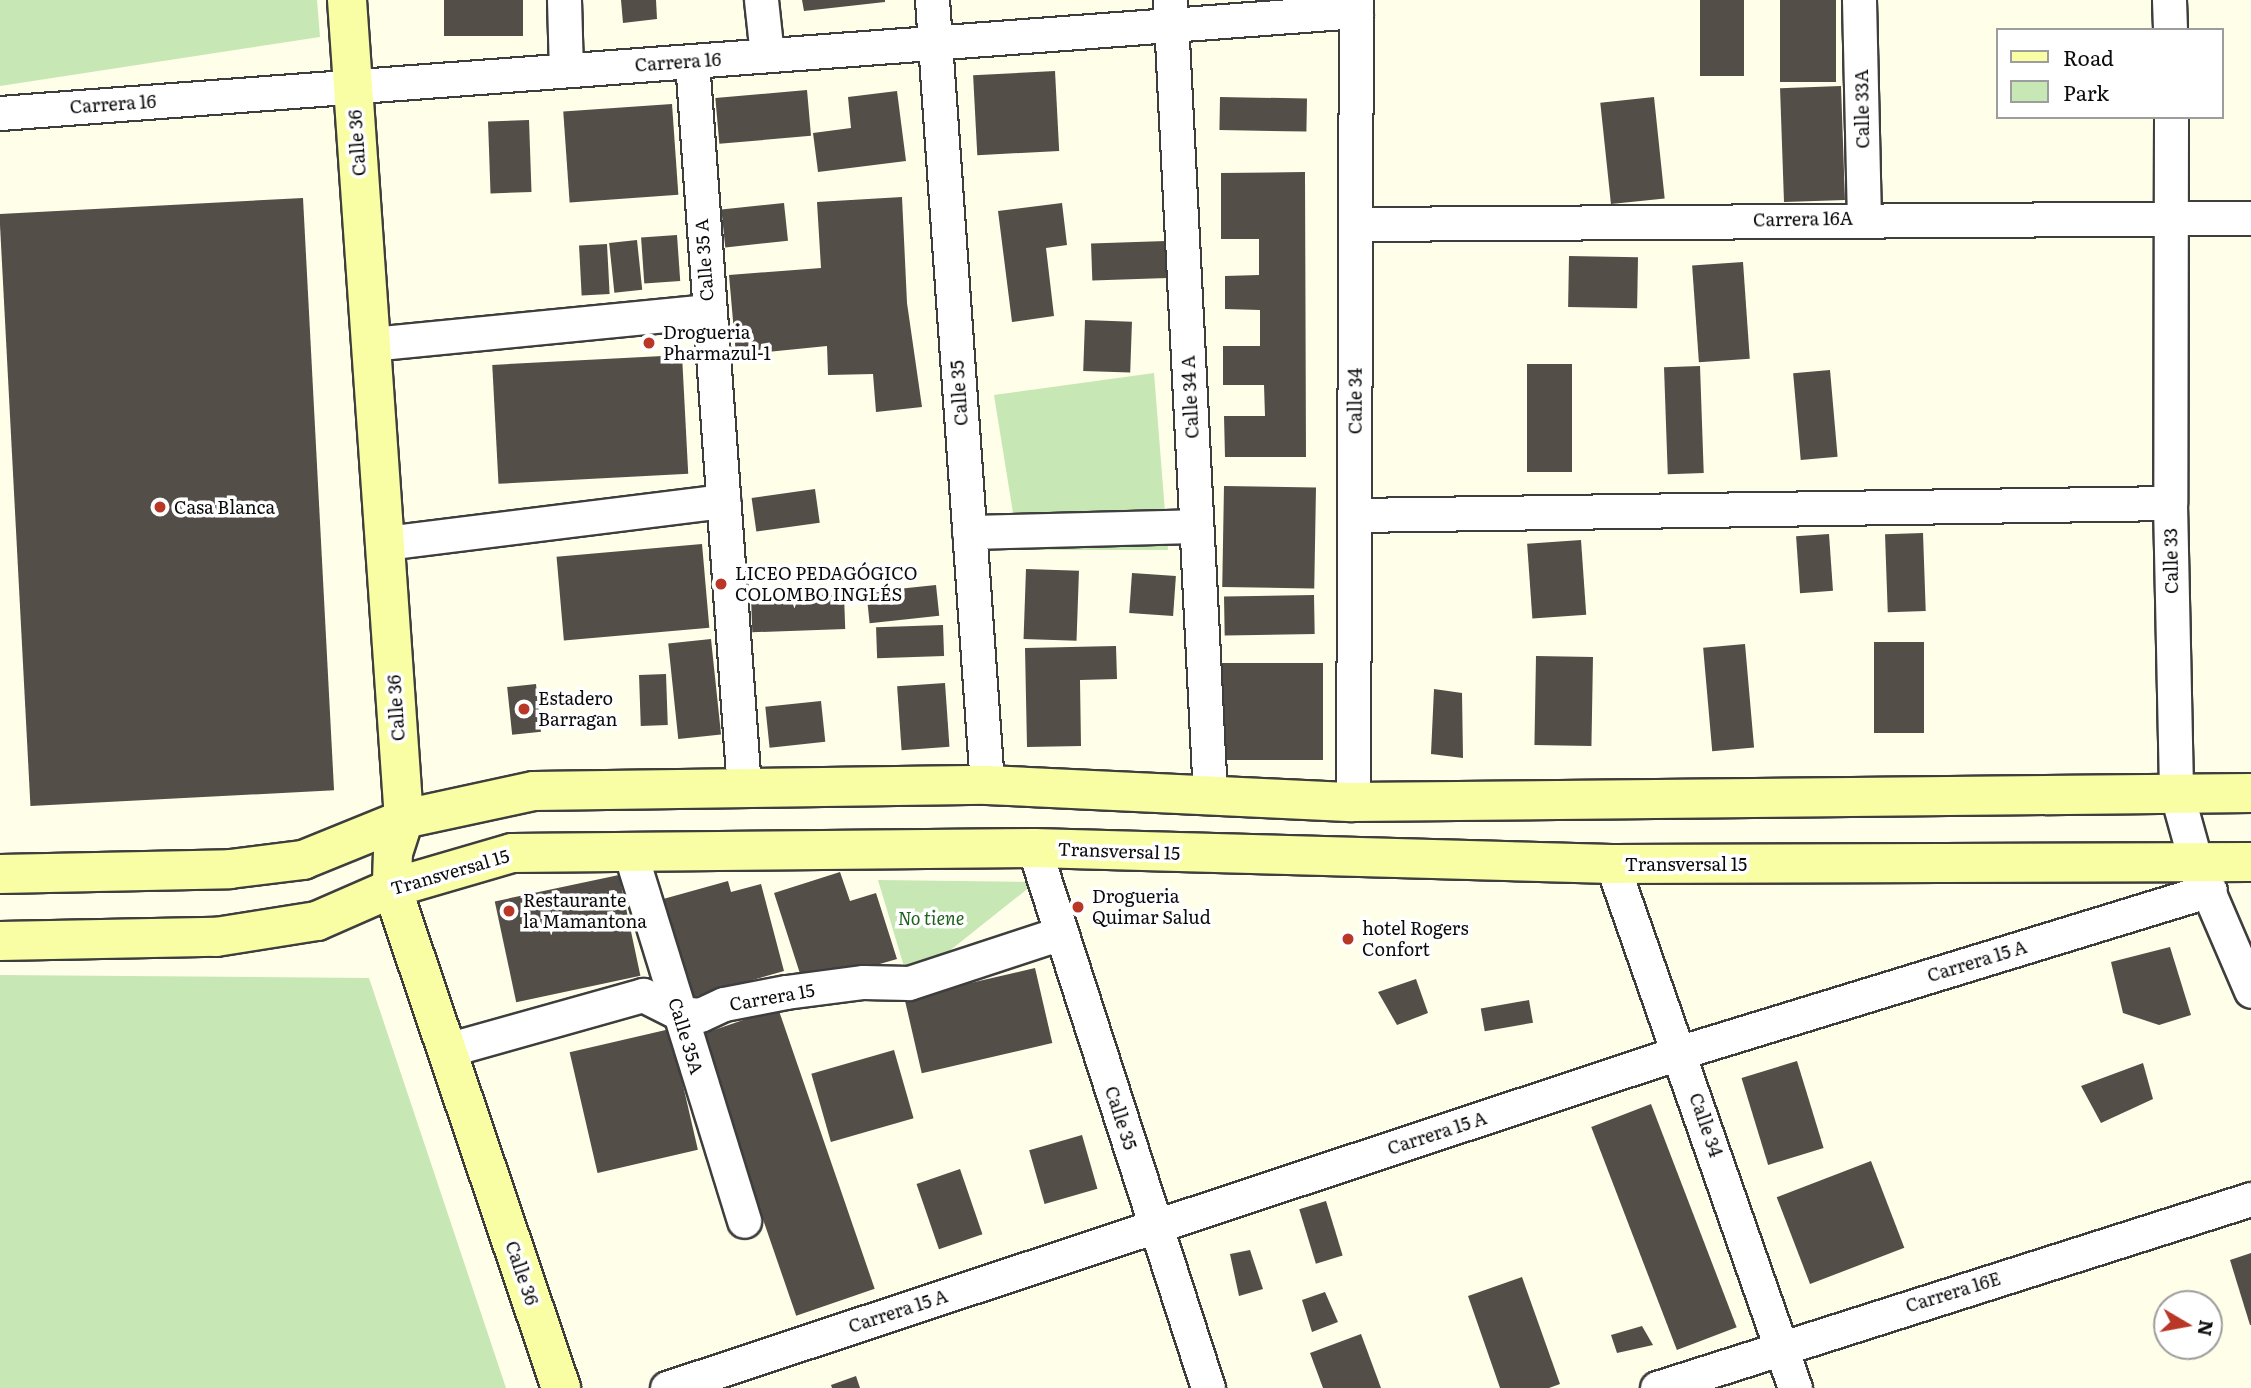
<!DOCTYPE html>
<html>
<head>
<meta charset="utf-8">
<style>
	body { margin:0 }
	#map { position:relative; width:2251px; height:1388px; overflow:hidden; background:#fffee9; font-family:Literata,serif }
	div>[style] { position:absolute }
	.green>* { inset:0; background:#c7e7b4 }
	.building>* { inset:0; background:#534e48; transform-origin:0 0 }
	.roads { filter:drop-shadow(2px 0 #3e3e3e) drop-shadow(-2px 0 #3e3e3e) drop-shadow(0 2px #3e3e3e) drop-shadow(0 -2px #3e3e3e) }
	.street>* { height:33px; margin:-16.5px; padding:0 16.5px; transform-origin:16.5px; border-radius:16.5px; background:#fff }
	.secondary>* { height:38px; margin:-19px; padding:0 19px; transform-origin:19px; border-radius:19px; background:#f9fea5 }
	.dots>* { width:19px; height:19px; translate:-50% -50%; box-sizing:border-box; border:4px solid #fff; border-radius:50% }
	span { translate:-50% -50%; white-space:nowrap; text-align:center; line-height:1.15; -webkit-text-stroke:7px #fff; paint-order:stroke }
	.street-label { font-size:18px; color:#0b0b0b }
	.poi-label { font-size:18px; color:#0b0b0b }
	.left { translate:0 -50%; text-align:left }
	.park-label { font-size:18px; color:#20611d; font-style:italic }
	.legend { position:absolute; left:1996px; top:28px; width:228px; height:91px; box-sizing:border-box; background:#fff; border:2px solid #9d9d9d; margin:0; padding:9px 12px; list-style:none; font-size:21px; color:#0b0b0b }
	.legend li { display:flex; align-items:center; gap:14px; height:35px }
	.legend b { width:35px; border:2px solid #9d9d9d }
	.north { position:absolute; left:2153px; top:1290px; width:70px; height:70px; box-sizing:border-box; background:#fff; border:2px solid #9d9d9d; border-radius:50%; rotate:100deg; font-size:19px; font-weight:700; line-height:28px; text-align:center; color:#0b0b0b }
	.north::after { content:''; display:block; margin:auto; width:24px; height:32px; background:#b83726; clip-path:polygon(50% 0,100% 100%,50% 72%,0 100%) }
</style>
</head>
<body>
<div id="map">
	<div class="green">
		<i style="clip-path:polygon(0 0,317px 0,320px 37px,0 86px)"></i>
		<i style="clip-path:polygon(1154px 373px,1168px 550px,1019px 550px,994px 395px)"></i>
		<i style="clip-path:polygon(878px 880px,1036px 882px,909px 983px)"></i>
		<i style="clip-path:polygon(0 975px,369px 978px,506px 1388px,0 1388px)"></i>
	</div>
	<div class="building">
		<i style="left:444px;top:0;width:79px;height:36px"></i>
		<i style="clip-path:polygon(621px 0,656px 0,657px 19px,623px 23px)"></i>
		<i style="clip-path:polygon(802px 0,885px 0,885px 2px,804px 11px)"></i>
		<i style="left:1700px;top:0;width:44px;height:76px"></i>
		<i style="left:1780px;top:0;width:56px;height:82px"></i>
		<i style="left:1055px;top:71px;width:80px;height:82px;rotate:87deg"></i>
		<i style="left:1841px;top:86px;width:114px;height:61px;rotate:88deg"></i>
		<i style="left:807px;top:90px;width:46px;height:92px;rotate:85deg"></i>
		<i style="clip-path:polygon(897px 91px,906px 161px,818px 172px,813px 133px,851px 128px,848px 97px)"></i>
		<i style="left:1220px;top:97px;width:87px;height:33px;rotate:1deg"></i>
		<i style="left:1654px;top:97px;width:102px;height:54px;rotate:84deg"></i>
		<i style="left:672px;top:104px;width:91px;height:109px;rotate:86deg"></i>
		<i style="left:529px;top:120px;width:72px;height:41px;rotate:88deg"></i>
		<i style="clip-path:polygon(1305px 172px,1306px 457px,1225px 457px,1224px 416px,1265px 416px,1264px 385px,1223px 385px,1223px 346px,1260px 346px,1260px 310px,1225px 309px,1225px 276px,1259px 275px,1259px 239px,1221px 239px,1221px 173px)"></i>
		<i style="clip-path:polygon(902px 197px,907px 303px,922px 407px,876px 412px,873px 374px,828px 375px,827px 346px,736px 355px,729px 275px,821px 268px,817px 202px)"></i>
		<i style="left:303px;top:198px;width:593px;height:304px;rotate:87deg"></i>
		<i style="left:784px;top:203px;width:38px;height:63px;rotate:84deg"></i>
		<i style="clip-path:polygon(1062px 203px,1067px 245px,1046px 248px,1054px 316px,1012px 322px,998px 211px)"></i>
		<i style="left:677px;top:235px;width:46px;height:36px;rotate:86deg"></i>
		<i style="left:637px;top:240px;width:50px;height:28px;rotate:84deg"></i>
		<i style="left:1166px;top:241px;width:37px;height:75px;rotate:88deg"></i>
		<i style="left:607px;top:244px;width:50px;height:28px;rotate:87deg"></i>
		<i style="left:1569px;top:256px;width:69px;height:51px;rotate:1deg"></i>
		<i style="left:1743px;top:262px;width:97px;height:51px;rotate:86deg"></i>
		<i style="left:1085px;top:320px;width:47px;height:51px;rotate:2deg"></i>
		<i style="left:682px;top:355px;width:119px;height:190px;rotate:87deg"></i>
		<i style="left:1527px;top:364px;width:45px;height:108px"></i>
		<i style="left:1700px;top:366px;width:107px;height:36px;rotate:88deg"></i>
		<i style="left:1830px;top:370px;width:87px;height:37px;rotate:85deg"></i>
		<i style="left:1224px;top:486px;width:92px;height:101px;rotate:1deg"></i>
		<i style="left:815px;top:489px;width:34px;height:64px;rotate:82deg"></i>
		<i style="left:1923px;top:533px;width:78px;height:38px;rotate:88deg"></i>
		<i style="left:1829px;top:534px;width:57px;height:33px;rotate:86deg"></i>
		<i style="left:1581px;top:540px;width:75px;height:54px;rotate:86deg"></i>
		<i style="left:702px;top:544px;width:84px;height:146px;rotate:85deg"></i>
		<i style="left:1026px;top:569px;width:53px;height:70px;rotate:2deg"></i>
		<i style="left:1132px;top:573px;width:44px;height:40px;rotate:4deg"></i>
		<i style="left:936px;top:585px;width:31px;height:70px;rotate:84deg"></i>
		<i style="left:844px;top:594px;width:35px;height:93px;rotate:88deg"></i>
		<i style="left:1314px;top:595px;width:39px;height:90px;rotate:89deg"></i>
		<i style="left:943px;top:625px;width:31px;height:67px;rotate:88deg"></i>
		<i style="left:711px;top:639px;width:96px;height:43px;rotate:84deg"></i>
		<i style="left:1874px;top:642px;width:50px;height:91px"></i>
		<i style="left:1745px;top:644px;width:104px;height:42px;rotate:85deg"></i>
		<i style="clip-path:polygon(1116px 646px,1117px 679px,1080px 680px,1081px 746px,1027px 747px,1025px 648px)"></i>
		<i style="left:1536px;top:656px;width:57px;height:89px;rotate:1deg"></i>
		<i style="left:1323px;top:663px;width:97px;height:102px;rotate:90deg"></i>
		<i style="left:666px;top:674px;width:51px;height:27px;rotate:88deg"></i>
		<i style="left:945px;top:683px;width:64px;height:48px;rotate:86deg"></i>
		<i style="left:536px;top:684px;width:48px;height:29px;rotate:84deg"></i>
		<i style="clip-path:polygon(1434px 689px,1462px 693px,1463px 758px,1431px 754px)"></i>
		<i style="left:821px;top:701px;width:41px;height:56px;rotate:84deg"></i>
		<i style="clip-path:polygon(840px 872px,850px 901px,876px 893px,897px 959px,804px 986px,774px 893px)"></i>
		<i style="left:619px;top:875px;width:103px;height:127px;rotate:78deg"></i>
		<i style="clip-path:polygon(728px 881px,731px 892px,761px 884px,784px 971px,683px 1000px,656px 901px)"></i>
		<i style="clip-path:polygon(2170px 947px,2191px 1015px,2159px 1025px,2123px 1013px,2111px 962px)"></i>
		<i style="left:1035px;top:968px;width:77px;height:134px;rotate:77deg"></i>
		<i style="clip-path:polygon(1416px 979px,1428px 1013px,1397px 1025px,1378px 992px)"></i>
		<i style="left:1529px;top:1000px;width:23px;height:49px;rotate:80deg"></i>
		<i style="left:778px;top:1008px;width:297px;height:83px;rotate:71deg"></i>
		<i style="left:670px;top:1029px;width:124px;height:103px;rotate:77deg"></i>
		<i style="left:894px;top:1050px;width:71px;height:86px;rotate:74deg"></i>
		<i style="left:1797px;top:1061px;width:91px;height:58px;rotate:73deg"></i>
		<i style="clip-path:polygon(2143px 1063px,2153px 1099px,2101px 1123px,2081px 1086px)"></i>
		<i style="left:1651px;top:1104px;width:239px;height:64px;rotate:69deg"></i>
		<i style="left:1082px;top:1135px;width:56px;height:55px;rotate:74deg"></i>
		<i style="left:1871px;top:1161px;width:93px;height:101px;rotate:69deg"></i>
		<i style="left:960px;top:1169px;width:69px;height:46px;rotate:71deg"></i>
		<i style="left:1326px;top:1201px;width:57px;height:28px;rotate:73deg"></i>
		<i style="clip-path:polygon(1250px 1250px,1263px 1289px,1239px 1296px,1230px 1254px)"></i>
		<i style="clip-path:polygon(2251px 1253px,2251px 1325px,2250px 1325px,2230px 1260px)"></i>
		<i style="clip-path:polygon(1522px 1277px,1560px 1384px,1549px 1388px,1500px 1388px,1468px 1296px)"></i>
		<i style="clip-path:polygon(1325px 1292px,1338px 1322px,1312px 1332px,1302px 1300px)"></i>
		<i style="clip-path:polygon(1642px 1326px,1653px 1345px,1617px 1353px,1611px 1335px)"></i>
		<i style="clip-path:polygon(1361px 1334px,1381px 1388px,1323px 1388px,1310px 1353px)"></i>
		<i style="clip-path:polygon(856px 1376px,860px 1388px,832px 1388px,831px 1385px)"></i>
	</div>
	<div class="roads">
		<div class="street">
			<i style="left:564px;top:0;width:70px;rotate:88.4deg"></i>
			<i style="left:761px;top:0;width:55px;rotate:83.8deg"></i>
			<i style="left:932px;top:0;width:787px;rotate:85.99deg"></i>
			<i style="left:1170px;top:0;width:795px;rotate:87.12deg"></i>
			<i style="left:1859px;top:0;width:218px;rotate:88.7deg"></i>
			<i style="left:2169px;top:0;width:30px;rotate:88deg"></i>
			<i style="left:692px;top:61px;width:729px;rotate:85.91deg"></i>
			<i style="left:0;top:113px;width:1360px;rotate:-4.3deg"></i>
			<i style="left:2171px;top:117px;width:386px;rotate:90.1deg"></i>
			<i style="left:2170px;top:503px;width:288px;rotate:88.8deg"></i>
			<i style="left:2176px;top:791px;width:75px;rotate:74.5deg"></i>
			<i style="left:2196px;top:863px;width:139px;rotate:66.7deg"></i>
			<i style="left:1356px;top:224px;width:895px;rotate:-0.38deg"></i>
			<i style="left:371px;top:344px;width:338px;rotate:-5.6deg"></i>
			<i style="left:1354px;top:515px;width:816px;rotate:-0.84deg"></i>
			<i style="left:969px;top:532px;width:227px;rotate:-1.5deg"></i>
			<i style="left:385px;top:543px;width:341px;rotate:-7.1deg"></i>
			<i style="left:1353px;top:802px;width:802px;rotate:-89.79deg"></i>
			<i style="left:1034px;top:848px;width:567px;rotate:72.14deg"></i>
			<i style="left:630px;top:852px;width:386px;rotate:72.8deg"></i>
			<i style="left:1612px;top:864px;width:555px;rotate:70.75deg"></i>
			<i style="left:447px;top:1050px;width:204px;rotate:-15.7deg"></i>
			<i style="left:643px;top:995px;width:40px;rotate:26.6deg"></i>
			<i style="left:679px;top:1013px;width:21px;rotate:5deg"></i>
			<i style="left:700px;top:1015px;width:26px;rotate:-25deg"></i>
			<i style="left:724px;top:1004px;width:63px;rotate:-11deg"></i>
			<i style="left:786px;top:992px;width:78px;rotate:-7.4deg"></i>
			<i style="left:863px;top:982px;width:46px;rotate:1.2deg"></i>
			<i style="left:909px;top:983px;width:160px;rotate:-18.2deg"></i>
			<i style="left:667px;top:1388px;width:1068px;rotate:-18.33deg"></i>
			<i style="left:1681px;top:1052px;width:553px;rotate:-17.03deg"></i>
			<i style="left:1657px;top:1388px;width:623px;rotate:-17.65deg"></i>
		</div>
		<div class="secondary">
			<i style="left:347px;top:0;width:821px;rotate:86.02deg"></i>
			<i style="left:404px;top:819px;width:35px;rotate:108deg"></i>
			<i style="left:393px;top:852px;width:36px;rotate:92deg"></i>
			<i style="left:392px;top:888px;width:528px;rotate:71.32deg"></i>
			<i style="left:0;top:874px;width:230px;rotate:-1.2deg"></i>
			<i style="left:230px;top:869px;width:74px;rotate:-7deg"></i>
			<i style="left:303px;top:860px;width:109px;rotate:-22.1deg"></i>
			<i style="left:404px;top:819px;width:133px;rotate:-12.2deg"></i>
			<i style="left:534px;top:791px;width:453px;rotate:-0.8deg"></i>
			<i style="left:987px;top:785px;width:366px;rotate:2.7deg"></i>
			<i style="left:1353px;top:802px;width:898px;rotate:-0.57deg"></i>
			<i style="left:0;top:941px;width:216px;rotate:-1.1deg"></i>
			<i style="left:216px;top:937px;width:102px;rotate:-9deg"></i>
			<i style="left:317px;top:921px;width:82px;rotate:-23.7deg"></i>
			<i style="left:392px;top:888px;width:125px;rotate:-16.3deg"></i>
			<i style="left:512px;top:853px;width:522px;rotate:-0.55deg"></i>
			<i style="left:1034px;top:848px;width:578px;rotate:1.59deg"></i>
			<i style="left:1612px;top:864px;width:639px;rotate:-0.18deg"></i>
		</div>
	</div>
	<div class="dots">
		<i style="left:649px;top:343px;background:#b83726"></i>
		<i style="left:160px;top:507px;background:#b83726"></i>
		<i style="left:721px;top:584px;background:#b83726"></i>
		<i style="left:524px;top:709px;background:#b83726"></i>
		<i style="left:1078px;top:907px;background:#b83726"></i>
		<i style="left:509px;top:911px;background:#b83726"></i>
		<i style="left:1348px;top:939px;background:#b83726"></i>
	</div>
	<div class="street-label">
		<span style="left:678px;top:62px;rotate:-4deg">Carrera 16</span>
		<span style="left:113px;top:104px;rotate:-4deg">Carrera 16</span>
		<span style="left:1862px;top:109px;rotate:-91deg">Calle 33A</span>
		<span style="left:357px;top:143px;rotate:-94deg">Calle 36</span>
		<span style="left:1803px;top:219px;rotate:-1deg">Carrera 16A</span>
		<span style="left:704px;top:260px;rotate:-94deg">Calle 35 A</span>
		<span style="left:959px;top:393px;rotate:-94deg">Calle 35</span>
		<span style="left:1190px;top:397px;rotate:-93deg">Calle 34 A</span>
		<span style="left:1355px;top:401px;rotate:-90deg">Calle 34</span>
		<span style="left:2171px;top:561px;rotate:-91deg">Calle 33</span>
		<span style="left:396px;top:708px;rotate:-94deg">Calle 36</span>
		<span style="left:1119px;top:851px;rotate:2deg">Transversal 15</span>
		<span style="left:1686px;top:864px">Transversal 15</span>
		<span style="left:450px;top:872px;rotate:-16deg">Transversal 15</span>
		<span style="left:1977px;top:961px;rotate:-17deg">Carrera 15 A</span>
		<span style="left:772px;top:997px;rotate:-10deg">Carrera 15</span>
		<span style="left:686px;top:1036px;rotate:73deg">Calle 35A</span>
		<span style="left:1121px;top:1118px;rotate:72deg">Calle 35</span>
		<span style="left:1706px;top:1125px;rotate:71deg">Calle 34</span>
		<span style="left:1437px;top:1133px;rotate:-18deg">Carrera 15 A</span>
		<span style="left:522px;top:1273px;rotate:71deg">Calle 36</span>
		<span style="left:1953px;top:1292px;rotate:-17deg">Carrera 16E</span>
		<span style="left:898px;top:1311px;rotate:-18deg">Carrera 15 A</span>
	</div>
	<div class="poi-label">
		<span class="left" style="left:663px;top:343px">Drogueria<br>Pharmazul-1</span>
		<span class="left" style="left:174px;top:507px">Casa Blanca</span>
		<span class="left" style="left:735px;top:584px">LICEO PEDAGÓGICO<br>COLOMBO INGLÉS</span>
		<span class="left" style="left:538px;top:709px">Estadero<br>Barragan</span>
		<span class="left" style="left:1092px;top:907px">Drogueria<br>Quimar Salud</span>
		<span class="left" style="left:523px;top:911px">Restaurante<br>la Mamantona</span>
		<span class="left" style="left:1362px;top:939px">hotel Rogers<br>Confort</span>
	</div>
	<div class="park-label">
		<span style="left:931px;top:918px">No tiene</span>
	</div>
	<ul class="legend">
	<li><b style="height:9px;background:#f9fea5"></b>Road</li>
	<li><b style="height:19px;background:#c7e7b4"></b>Park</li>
	</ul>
	<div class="north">N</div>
</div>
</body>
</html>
